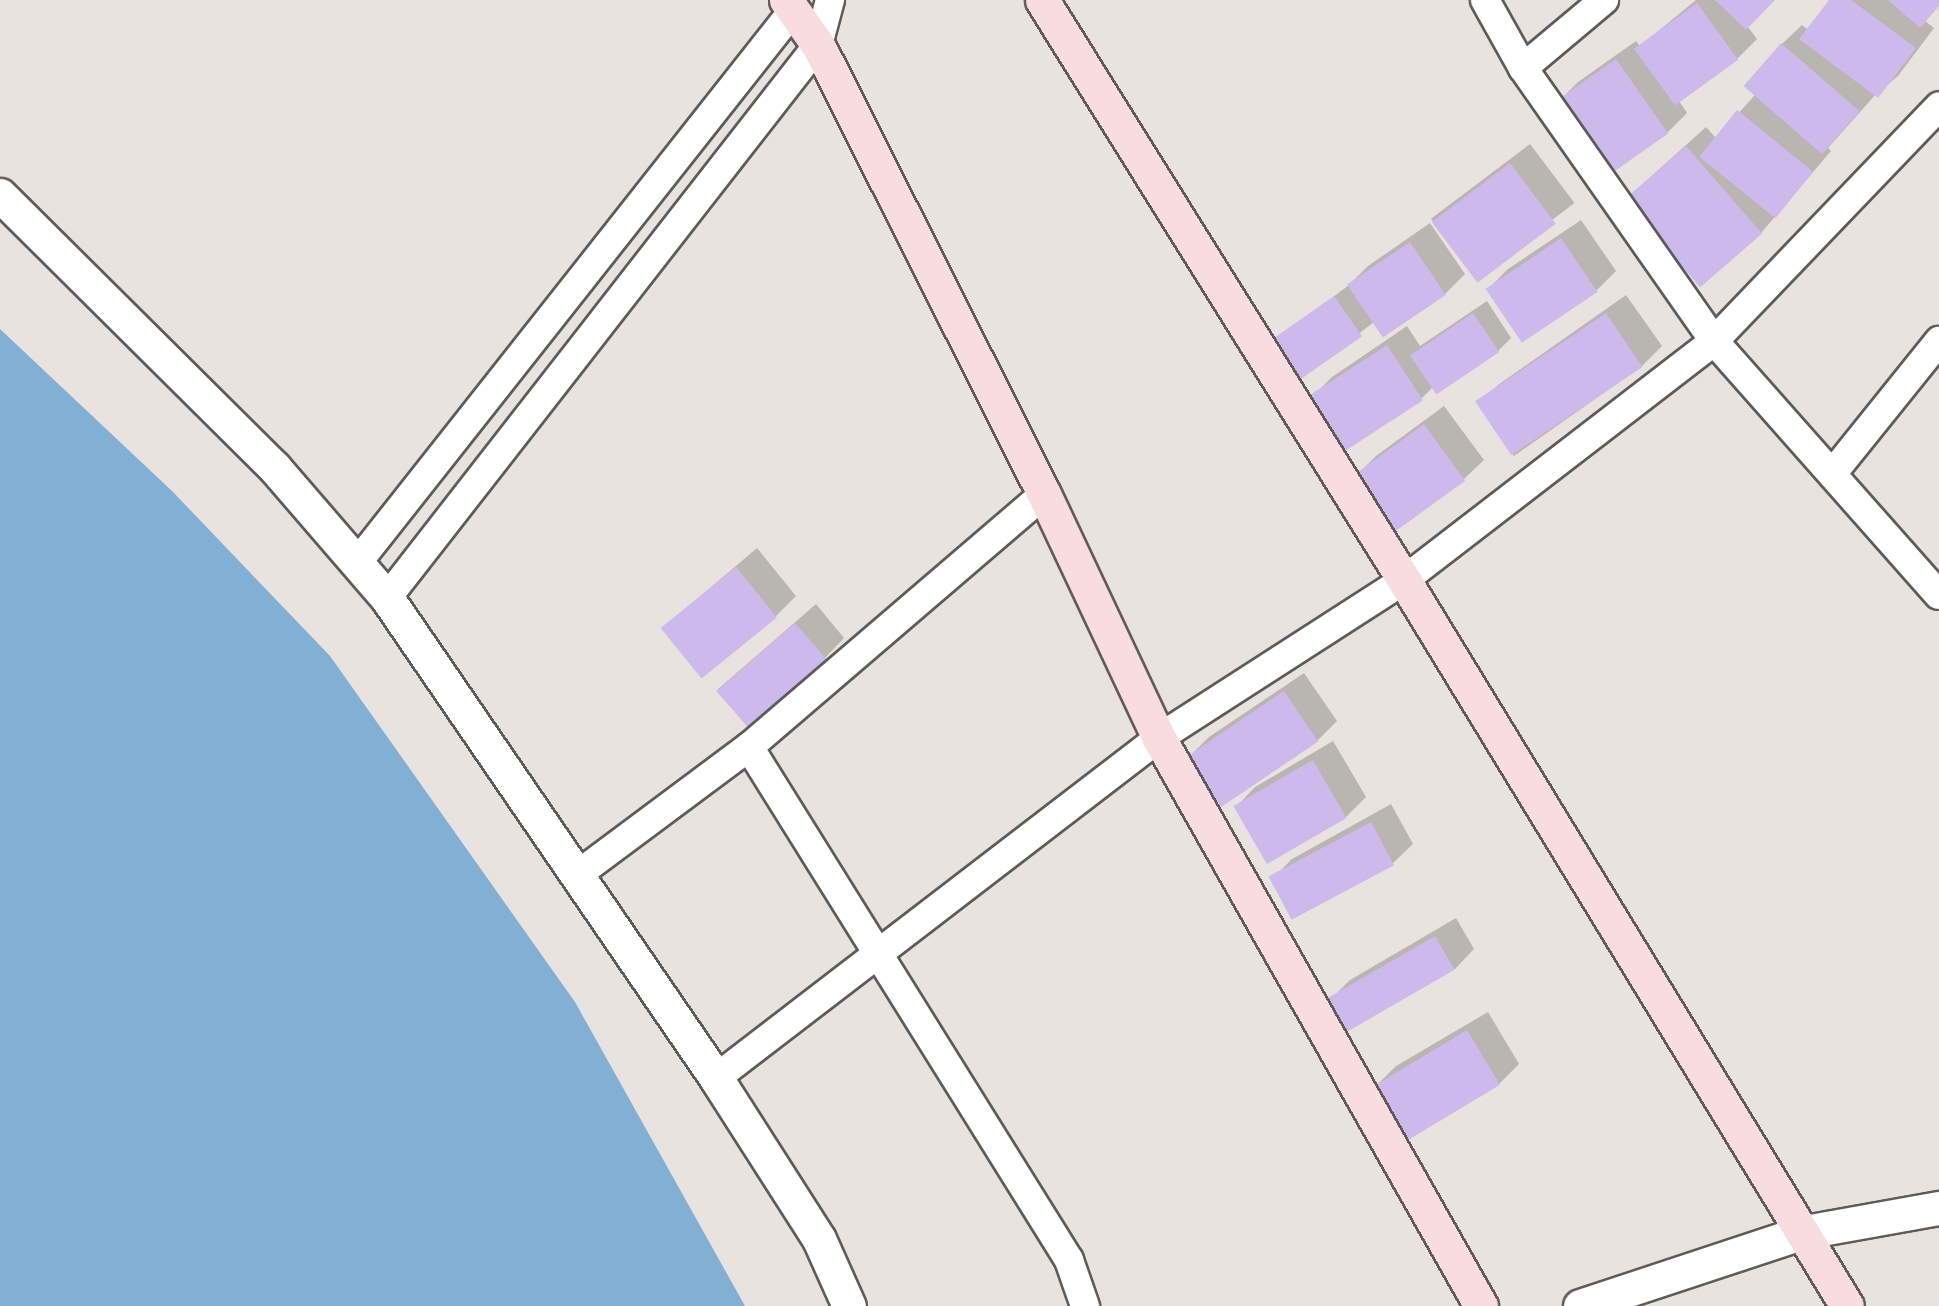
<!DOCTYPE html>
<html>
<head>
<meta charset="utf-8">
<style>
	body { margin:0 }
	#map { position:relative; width:1939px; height:1306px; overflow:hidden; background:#e8e3de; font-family:Karla,sans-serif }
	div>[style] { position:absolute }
	.water>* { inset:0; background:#82b0d4 }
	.shadow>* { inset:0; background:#0003; transform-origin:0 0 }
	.building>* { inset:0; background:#cdb9eb; transform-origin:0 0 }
	.roads { filter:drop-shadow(2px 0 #5f5b57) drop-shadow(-2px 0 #5f5b57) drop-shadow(0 2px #5f5b57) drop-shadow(0 -2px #5f5b57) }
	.street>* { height:28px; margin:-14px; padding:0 14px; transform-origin:14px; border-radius:14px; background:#fff }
	.secondary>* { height:33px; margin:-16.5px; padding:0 16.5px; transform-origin:16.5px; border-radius:16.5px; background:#fff }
	.primary>* { height:33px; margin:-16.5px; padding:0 16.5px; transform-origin:16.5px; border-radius:16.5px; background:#f8dcdf }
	span { translate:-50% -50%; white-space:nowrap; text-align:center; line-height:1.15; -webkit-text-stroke:5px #e8e3de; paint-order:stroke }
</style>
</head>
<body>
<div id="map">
	<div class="water">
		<i style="clip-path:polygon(0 329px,172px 491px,330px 656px,575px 1002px,745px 1306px,0 1306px)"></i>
	</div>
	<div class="shadow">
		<i style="clip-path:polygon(1696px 0,1774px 0,1748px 27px,1757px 39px,1737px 59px,1679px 101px,1687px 113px,1667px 133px,1609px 174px,1558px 102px,1578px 82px,1636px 41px,1640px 46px)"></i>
		<i style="clip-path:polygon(1831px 0,1939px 0,1939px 4px,1925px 21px,1934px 28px,1898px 76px,1876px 94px,1828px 148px,1831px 151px,1761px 233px,1626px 199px,1706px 127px,1716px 138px,1755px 95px,1782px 44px,1802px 25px,1808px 30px)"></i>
		<i style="left:1530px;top:144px;width:74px;height:124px;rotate:53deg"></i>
		<i style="clip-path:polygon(1581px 220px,1616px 271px,1596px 291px,1488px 289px,1508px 269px)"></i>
		<i style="clip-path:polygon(1430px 223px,1465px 274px,1445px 294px,1374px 322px,1301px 379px,1273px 342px,1349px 285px,1368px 266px)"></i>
		<i style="clip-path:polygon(1626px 295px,1662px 346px,1642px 366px,1514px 456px,1479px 404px,1498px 385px)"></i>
		<i style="clip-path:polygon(1487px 301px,1511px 338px,1498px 351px,1433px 387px,1422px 398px,1312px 397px,1332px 377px,1407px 326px,1420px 346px)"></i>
		<i style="clip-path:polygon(1444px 406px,1484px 460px,1464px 479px,1395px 530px,1356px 476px,1376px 456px)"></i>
		<i style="clip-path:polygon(757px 548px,796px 596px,776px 616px,663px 628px)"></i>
		<i style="clip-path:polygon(816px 604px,844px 638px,825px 658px,717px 690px)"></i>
		<i style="clip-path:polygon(1304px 673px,1337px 721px,1317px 741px,1189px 757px,1209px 737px)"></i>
		<i style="clip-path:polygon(1333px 741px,1366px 797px,1346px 817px,1236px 807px,1255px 787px)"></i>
		<i style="clip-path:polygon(1391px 804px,1413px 844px,1393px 863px,1272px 879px,1292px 859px)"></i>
		<i style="clip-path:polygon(1456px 918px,1474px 949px,1455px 969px,1330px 1000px,1350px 980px)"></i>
		<i style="clip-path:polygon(1488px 1012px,1519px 1064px,1499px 1084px,1376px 1086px,1396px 1066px)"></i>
	</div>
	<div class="building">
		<i style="clip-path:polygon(1715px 0,1775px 0,1746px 30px)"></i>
		<i style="clip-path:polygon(1829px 0,1851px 0,1916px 48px,1878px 98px,1799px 39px)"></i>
		<i style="clip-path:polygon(1888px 0,1939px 0,1939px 6px,1920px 28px)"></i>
		<i style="left:1697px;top:3px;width:70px;height:78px;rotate:54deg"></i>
		<i style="left:1781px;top:43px;width:104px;height:57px;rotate:41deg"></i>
		<i style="left:1616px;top:59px;width:91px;height:74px;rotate:55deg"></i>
		<i style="left:1737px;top:110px;width:98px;height:60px;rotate:39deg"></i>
		<i style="left:1686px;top:146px;width:116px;height:82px;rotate:49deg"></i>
		<i style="left:1510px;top:163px;width:76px;height:98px;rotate:53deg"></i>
		<i style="left:1561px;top:238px;width:65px;height:91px;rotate:56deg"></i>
		<i style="left:1410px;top:242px;width:64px;height:76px;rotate:56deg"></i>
		<i style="left:1334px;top:296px;width:49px;height:77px;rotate:55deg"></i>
		<i style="left:1473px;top:313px;width:47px;height:76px;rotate:56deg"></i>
		<i style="left:1606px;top:313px;width:65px;height:158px;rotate:56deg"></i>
		<i style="left:1387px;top:345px;width:66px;height:92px;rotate:57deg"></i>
		<i style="left:1424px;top:424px;width:70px;height:87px;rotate:54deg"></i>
		<i style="left:736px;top:567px;width:65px;height:97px;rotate:51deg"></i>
		<i style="left:795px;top:623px;width:48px;height:104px;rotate:49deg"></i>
		<i style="left:1284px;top:691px;width:61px;height:117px;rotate:56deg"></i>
		<i style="left:1313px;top:760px;width:67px;height:92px;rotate:60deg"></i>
		<i style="left:1371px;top:822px;width:49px;height:116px;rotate:62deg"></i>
		<i style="left:1435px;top:936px;width:39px;height:124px;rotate:60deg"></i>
		<i style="left:1467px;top:1030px;width:64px;height:109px;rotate:59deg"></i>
	</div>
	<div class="roads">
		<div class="street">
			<i style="left:1485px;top:0;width:78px;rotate:60.8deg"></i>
			<i style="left:1523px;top:68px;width:333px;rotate:55deg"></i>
			<i style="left:1714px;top:341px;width:339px;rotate:48.5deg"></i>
			<i style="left:1523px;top:68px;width:106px;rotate:-40deg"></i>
			<i style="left:1832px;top:474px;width:171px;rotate:-51.2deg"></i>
			<i style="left:357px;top:563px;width:702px;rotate:-51.71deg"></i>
			<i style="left:387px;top:598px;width:701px;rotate:-52.07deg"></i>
			<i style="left:818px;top:45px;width:47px;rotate:-75.1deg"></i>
			<i style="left:749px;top:747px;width:389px;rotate:-40.6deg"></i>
			<i style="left:577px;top:875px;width:214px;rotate:-36.7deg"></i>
			<i style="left:749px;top:747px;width:605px;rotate:58.04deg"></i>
			<i style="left:1069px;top:1260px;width:49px;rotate:70.8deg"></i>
			<i style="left:716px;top:1078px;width:558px;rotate:-37.51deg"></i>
			<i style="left:1159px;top:738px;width:292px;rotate:-32.8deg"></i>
			<i style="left:1404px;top:580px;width:391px;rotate:-37.6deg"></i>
			<i style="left:1714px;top:341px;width:325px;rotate:-46.2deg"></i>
		</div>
		<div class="secondary">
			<i style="left:0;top:195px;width:386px;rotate:44.8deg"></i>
			<i style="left:274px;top:467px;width:173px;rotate:49.2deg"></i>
			<i style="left:387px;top:598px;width:582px;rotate:55.57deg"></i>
			<i style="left:716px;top:1078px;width:191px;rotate:57.4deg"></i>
			<i style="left:819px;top:1239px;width:73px;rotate:65.9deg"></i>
			<i style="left:1580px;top:1306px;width:236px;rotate:-18.3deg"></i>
			<i style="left:1804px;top:1232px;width:137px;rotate:-10.1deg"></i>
		</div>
		<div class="primary">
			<i style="left:786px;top:0;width:55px;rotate:54.6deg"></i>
			<i style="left:818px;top:45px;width:503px;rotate:63.28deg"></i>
			<i style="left:1044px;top:494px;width:270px;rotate:64.8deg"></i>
			<i style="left:1159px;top:738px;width:653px;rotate:60.45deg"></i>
			<i style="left:1042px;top:0;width:684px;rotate:58.03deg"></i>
			<i style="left:1404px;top:580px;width:850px;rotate:58.61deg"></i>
		</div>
	</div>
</div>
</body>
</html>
